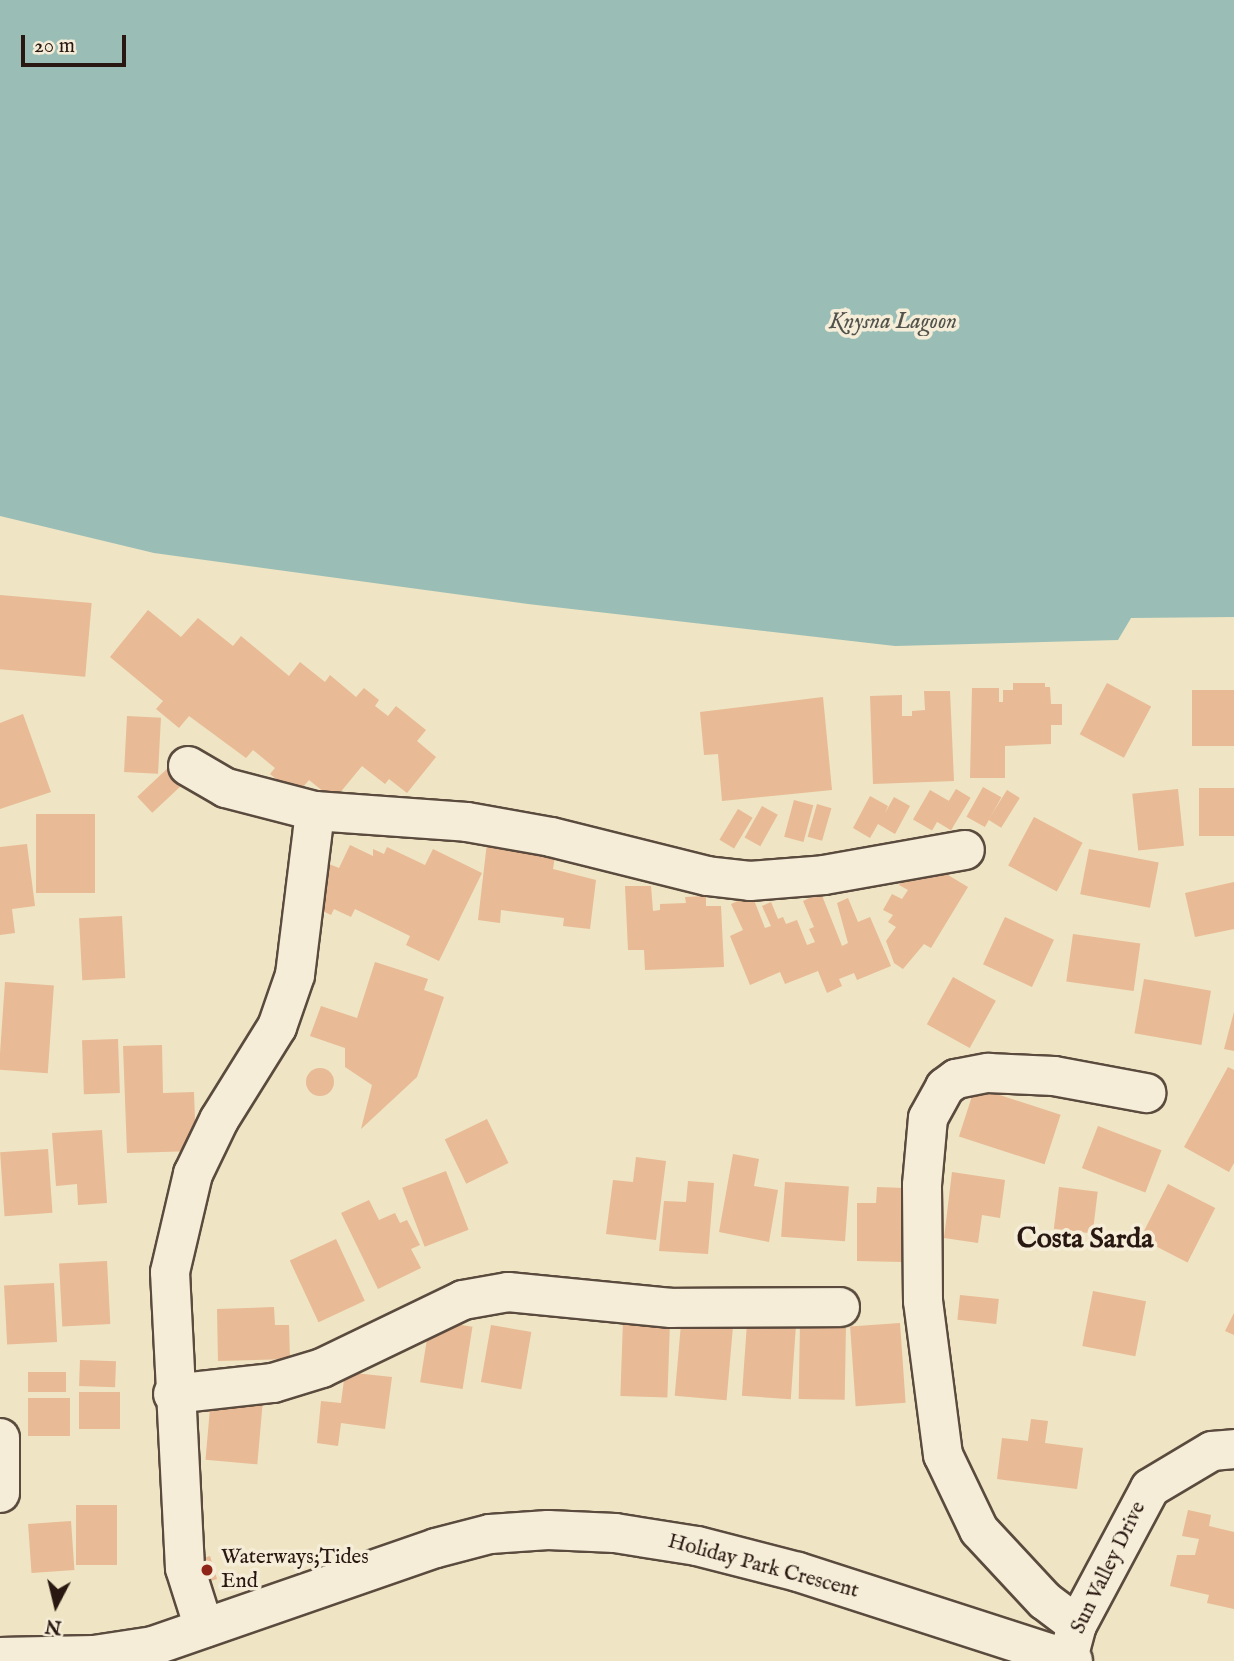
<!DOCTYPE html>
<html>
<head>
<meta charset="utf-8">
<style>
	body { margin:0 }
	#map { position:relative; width:1234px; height:1661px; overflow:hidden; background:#efe4c3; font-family:"IM FELL English",serif }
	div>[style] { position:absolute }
	.water>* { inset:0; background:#9abeb6 }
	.building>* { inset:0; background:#e8ba95; transform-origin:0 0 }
	.round { border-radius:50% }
	.roads { filter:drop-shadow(2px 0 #5a4b3e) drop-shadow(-2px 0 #5a4b3e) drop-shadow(0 2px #5a4b3e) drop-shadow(0 -2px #5a4b3e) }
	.minor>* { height:38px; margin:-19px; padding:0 19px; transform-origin:19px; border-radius:19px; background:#f5edd8 }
	.dots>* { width:19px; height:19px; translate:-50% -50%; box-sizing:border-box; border:4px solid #f5edd8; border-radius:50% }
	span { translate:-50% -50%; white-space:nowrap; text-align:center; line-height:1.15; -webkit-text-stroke:7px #f5edd8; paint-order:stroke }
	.poi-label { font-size:21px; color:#291811 }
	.left { translate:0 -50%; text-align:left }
	.street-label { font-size:21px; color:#291811 }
	.water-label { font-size:23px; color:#51524b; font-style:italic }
	.district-label { font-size:28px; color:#291811; font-weight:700 }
	.north { position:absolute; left:21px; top:1570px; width:70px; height:70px; -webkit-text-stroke:5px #f5edd8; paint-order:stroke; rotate:187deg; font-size:19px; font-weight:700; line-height:28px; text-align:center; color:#291811 }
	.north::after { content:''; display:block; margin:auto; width:24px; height:32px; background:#291811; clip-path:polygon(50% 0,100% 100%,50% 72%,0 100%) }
	.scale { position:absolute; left:21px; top:35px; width:105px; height:32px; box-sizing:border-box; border:4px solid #291811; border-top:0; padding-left:9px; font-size:21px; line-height:24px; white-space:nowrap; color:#291811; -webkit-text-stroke:5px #f5edd8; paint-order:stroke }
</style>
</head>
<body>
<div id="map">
	<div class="water">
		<i style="clip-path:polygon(0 0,1234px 0,1234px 617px,1131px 618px,1118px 640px,895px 646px,528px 604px,154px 553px,0 516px)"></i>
	</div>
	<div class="building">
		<i style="left:0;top:595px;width:92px;height:74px;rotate:5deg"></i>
		<i style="clip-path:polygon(148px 610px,181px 637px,198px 618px,233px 646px,241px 636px,289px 676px,300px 662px,325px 682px,330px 675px,356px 697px,364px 688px,379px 700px,375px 706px,388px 716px,396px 706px,426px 730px,417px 741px,436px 757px,407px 793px,389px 779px,385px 784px,362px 766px,334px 800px,309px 780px,296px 795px,270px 774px,275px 768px,253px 750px,246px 758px,189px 716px,179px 728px,156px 709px,163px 701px,110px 657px)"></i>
		<i style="clip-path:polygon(1013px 683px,1045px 683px,1045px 687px,1050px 687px,1051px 704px,1062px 704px,1062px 725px,1051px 725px,1051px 744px,1005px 746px,1005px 778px,970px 778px,972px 688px,999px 688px,999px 702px,1003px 702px,1003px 690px,1013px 690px)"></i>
		<i style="left:1107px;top:683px;width:50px;height:58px;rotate:28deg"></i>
		<i style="left:1234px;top:690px;width:56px;height:42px;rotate:90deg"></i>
		<i style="clip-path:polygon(924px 691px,950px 691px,954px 781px,873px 784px,870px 696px,902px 695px,902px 716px,912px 716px,912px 711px,925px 710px)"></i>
		<i style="clip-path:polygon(823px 697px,832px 790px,722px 801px,718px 754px,704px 755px,700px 712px)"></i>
		<i style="clip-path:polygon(23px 714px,51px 792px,0 809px,0 723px)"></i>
		<i style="left:127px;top:716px;width:34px;height:56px;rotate:3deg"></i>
		<i style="left:168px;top:768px;width:22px;height:42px;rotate:47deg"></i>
		<i style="left:983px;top:787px;width:21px;height:34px;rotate:29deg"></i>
		<i style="left:1234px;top:788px;width:48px;height:35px;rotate:90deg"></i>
		<i style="left:956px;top:789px;width:17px;height:38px;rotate:31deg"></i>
		<i style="left:1178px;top:789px;width:57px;height:46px;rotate:84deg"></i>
		<i style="left:930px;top:790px;width:22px;height:34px;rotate:30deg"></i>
		<i style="left:1007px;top:790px;width:15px;height:35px;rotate:32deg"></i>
		<i style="clip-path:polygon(870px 796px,888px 806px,885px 813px,894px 797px,910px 806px,895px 834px,878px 824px,870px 838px,853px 828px)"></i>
		<i style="left:794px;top:800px;width:20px;height:38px;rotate:15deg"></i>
		<i style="left:817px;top:804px;width:15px;height:34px;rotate:16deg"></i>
		<i style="left:762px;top:806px;width:18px;height:36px;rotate:29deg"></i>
		<i style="left:738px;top:809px;width:17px;height:36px;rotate:31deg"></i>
		<i style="left:36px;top:814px;width:59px;height:79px"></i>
		<i style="left:1034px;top:817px;width:55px;height:55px;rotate:28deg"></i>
		<i style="clip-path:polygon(487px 843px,530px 848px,530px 853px,555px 856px,553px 869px,596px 880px,590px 929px,563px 926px,564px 918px,501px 910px,500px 923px,478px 920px)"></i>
		<i style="clip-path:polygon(27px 844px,35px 906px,12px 909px,15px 933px,0 935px,0 847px)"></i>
		<i style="clip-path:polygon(350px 845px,373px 856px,373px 849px,384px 854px,387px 847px,425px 865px,433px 849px,482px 873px,439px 961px,406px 945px,410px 936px,355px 909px,351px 917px,334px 909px,331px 915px,310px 905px,329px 864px,339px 868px)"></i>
		<i style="left:1089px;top:849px;width:71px;height:46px;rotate:11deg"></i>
		<i style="clip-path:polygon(923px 860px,968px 887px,931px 948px,924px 944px,903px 969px,894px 963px,886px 941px,896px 927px,888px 922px,893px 915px,883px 910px,892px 894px,902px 899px,908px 890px,899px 885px,910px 867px)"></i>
		<i style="clip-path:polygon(1234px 882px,1234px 929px,1195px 937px,1185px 893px)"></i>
		<i style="clip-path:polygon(625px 886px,651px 886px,653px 911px,660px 910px,660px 904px,686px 903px,685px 897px,706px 896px,706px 906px,721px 906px,724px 967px,645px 970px,644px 950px,628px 950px)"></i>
		<i style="clip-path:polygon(821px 893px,842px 946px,848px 943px,837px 903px,848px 898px,858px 922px,870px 917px,891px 966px,857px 980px,854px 973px,839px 979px,842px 986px,827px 993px,818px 971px,785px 984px,780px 972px,750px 985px,730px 936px,743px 930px,731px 904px,752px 895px,765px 928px,771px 926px,762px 906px,771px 902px,778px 919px,783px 917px,786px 924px,797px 920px,807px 945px,815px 942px,809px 929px,814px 927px,803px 901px)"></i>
		<i style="left:122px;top:916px;width:62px;height:43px;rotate:87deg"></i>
		<i style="left:1005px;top:917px;width:54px;height:52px;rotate:25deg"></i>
		<i style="left:1073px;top:934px;width:68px;height:48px;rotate:8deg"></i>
		<i style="clip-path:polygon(375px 962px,428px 979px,424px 990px,444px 997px,417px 1077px,361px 1129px,372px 1085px,345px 1067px,345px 1048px,310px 1036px,321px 1006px,357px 1018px)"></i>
		<i style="left:953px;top:977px;width:49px;height:54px;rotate:29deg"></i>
		<i style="left:1144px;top:979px;width:68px;height:55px;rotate:10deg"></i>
		<i style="left:5px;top:982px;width:49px;height:88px;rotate:4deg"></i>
		<i style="clip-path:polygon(1234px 1012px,1234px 1051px,1224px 1049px)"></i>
		<i style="left:118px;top:1039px;width:54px;height:36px;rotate:88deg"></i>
		<i style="clip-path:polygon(162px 1045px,163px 1093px,194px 1092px,196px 1151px,127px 1153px,123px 1046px)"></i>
		<i style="clip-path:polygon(1228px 1067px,1234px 1070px,1234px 1163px,1229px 1172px,1184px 1147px)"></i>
		<i class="round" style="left:306px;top:1068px;width:28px;height:28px"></i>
		<i style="left:975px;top:1087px;width:90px;height:52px;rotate:18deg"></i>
		<i style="left:487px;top:1119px;width:49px;height:47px;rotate:64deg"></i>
		<i style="left:1098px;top:1126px;width:68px;height:45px;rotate:21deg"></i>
		<i style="clip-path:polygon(102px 1130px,107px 1203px,78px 1205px,77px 1184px,56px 1186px,52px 1133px)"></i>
		<i style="left:48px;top:1149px;width:64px;height:48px;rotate:86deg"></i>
		<i style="clip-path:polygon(733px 1154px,759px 1159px,754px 1186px,778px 1190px,769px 1242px,719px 1232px)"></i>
		<i style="clip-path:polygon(636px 1157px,666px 1161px,656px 1240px,606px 1234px,613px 1180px,633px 1182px)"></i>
		<i style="left:446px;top:1171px;width:63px;height:47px;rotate:69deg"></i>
		<i style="clip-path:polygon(952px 1172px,1005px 1180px,1000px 1218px,982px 1215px,978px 1243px,944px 1238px)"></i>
		<i style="clip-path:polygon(688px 1181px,714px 1183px,708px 1254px,659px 1251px,664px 1201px,686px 1202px)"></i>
		<i style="left:785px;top:1182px;width:64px;height:55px;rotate:4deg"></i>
		<i style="left:1168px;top:1184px;width:53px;height:61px;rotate:27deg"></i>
		<i style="clip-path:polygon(877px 1187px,904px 1188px,903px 1262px,857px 1261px,857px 1203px,876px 1203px)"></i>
		<i style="left:1059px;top:1187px;width:39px;height:42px;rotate:7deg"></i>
		<i style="clip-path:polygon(369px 1200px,379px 1220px,395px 1213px,400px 1223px,407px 1220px,420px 1245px,411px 1249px,421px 1268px,378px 1289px,341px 1213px)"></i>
		<i style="left:336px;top:1239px;width:68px;height:51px;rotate:65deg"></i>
		<i style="left:107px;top:1261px;width:63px;height:48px;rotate:87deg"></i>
		<i style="left:54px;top:1283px;width:59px;height:50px;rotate:87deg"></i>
		<i style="left:1093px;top:1291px;width:54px;height:56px;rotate:11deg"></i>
		<i style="left:960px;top:1295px;width:39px;height:25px;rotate:6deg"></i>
		<i style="clip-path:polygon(274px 1307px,275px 1325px,289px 1325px,290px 1359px,218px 1361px,217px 1309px)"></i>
		<i style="clip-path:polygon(1234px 1313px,1234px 1335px,1225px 1331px)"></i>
		<i style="left:430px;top:1320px;width:43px;height:63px;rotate:9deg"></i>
		<i style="left:623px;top:1321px;width:47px;height:75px;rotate:2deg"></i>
		<i style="left:747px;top:1323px;width:49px;height:73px;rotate:4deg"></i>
		<i style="left:800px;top:1323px;width:46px;height:76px;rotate:1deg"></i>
		<i style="left:900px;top:1323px;width:80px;height:50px;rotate:86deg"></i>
		<i style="left:681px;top:1324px;width:52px;height:72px;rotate:5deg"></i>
		<i style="left:491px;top:1325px;width:41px;height:58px;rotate:10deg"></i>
		<i style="left:80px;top:1360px;width:36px;height:26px;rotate:2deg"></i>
		<i style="left:66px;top:1372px;width:20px;height:38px;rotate:90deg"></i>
		<i style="clip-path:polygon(345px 1372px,392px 1377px,385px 1429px,341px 1423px,338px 1446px,317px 1443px,321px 1401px,341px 1403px)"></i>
		<i style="left:79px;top:1392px;width:41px;height:37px"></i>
		<i style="left:211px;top:1397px;width:52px;height:63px;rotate:5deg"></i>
		<i style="left:70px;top:1398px;width:38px;height:42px;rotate:90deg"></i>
		<i style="clip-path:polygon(1031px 1419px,1048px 1421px,1045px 1443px,1083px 1448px,1077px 1489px,997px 1479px,1002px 1438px,1028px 1441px)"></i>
		<i style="left:76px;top:1505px;width:41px;height:60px"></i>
		<i style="clip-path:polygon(1188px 1510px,1211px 1515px,1209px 1526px,1234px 1532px,1234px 1609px,1207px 1603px,1209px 1595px,1170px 1586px,1177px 1555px,1195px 1555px,1199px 1539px,1182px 1536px)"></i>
		<i style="left:71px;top:1521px;width:49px;height:43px;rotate:86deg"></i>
		<i style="left:210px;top:1556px;width:24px;height:15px;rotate:73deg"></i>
	</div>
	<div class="roads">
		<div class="minor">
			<i style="left:188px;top:766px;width:44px;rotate:30.1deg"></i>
			<i style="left:226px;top:788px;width:92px;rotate:14.5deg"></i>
			<i style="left:315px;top:811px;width:152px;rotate:4.1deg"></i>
			<i style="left:467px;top:822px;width:85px;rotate:10.1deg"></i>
			<i style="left:551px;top:837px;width:161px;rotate:14deg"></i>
			<i style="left:707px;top:876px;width:43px;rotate:6.6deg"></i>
			<i style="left:750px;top:881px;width:74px;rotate:-4.6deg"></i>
			<i style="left:824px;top:875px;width:143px;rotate:-10.1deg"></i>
			<i style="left:173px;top:1394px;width:101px;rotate:-6.3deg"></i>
			<i style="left:273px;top:1383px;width:51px;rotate:-17deg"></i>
			<i style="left:322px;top:1368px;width:157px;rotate:-25.7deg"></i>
			<i style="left:463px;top:1300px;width:46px;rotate:-10.1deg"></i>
			<i style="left:508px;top:1292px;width:164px;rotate:5.6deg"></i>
			<i style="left:671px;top:1308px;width:169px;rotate:-0.3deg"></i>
			<i style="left:0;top:1438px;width:55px;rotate:90deg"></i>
			<i style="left:1077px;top:1625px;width:40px;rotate:-143deg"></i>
			<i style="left:1045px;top:1601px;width:97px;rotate:-132.9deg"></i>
			<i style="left:979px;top:1530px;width:83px;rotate:-115.6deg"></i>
			<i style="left:943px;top:1455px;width:155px;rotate:-97.4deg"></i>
			<i style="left:923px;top:1301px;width:116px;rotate:-90.5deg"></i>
			<i style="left:922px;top:1185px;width:67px;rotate:-84.9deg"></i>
			<i style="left:928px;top:1118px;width:35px;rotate:-61deg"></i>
			<i style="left:945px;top:1087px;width:14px;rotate:-36deg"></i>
			<i style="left:956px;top:1079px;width:33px;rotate:-11deg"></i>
			<i style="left:988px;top:1073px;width:66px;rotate:2.6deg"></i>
			<i style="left:1054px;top:1076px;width:94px;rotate:10.5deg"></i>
			<i style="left:204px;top:1628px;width:63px;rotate:-107.6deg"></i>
			<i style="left:185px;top:1568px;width:296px;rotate:-92.9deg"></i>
			<i style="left:170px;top:1272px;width:101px;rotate:-76.8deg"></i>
			<i style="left:193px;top:1174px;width:60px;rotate:-64.3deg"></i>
			<i style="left:219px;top:1120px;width:110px;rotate:-58.1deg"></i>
			<i style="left:277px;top:1027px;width:55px;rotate:-70.9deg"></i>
			<i style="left:295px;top:975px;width:165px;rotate:-83deg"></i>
			<i style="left:1071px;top:1647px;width:23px;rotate:-75deg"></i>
			<i style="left:1077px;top:1625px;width:155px;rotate:-61.9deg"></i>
			<i style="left:1150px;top:1488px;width:72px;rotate:-30.8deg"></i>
			<i style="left:1212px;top:1451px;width:22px;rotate:-5deg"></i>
			<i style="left:0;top:1657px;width:94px;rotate:-1.2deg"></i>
			<i style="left:94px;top:1655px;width:60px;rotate:-8.7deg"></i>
			<i style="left:153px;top:1646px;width:299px;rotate:-19.1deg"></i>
			<i style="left:436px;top:1548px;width:56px;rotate:-14.5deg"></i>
			<i style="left:490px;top:1534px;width:58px;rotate:-3.9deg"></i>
			<i style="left:548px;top:1530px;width:67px;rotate:2.6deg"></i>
			<i style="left:615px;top:1533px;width:83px;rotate:9deg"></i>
			<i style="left:697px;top:1546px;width:104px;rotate:14.4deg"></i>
			<i style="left:798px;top:1572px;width:289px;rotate:17.9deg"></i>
		</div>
	</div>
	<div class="dots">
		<i style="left:207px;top:1570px;background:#8f2418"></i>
	</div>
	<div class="poi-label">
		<span class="left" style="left:221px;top:1570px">Waterways;Tides<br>End</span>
	</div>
	<div class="street-label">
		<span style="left:763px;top:1567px;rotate:15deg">Holiday Park Crescent</span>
		<span style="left:1109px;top:1568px;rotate:-64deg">Sun Valley Drive</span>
	</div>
	<div class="water-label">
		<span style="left:893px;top:322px">Knysna Lagoon</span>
	</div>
	<div class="district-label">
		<span style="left:1085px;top:1240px">Costa Sarda</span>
	</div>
	<div class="north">N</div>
	<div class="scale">20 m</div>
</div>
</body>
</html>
